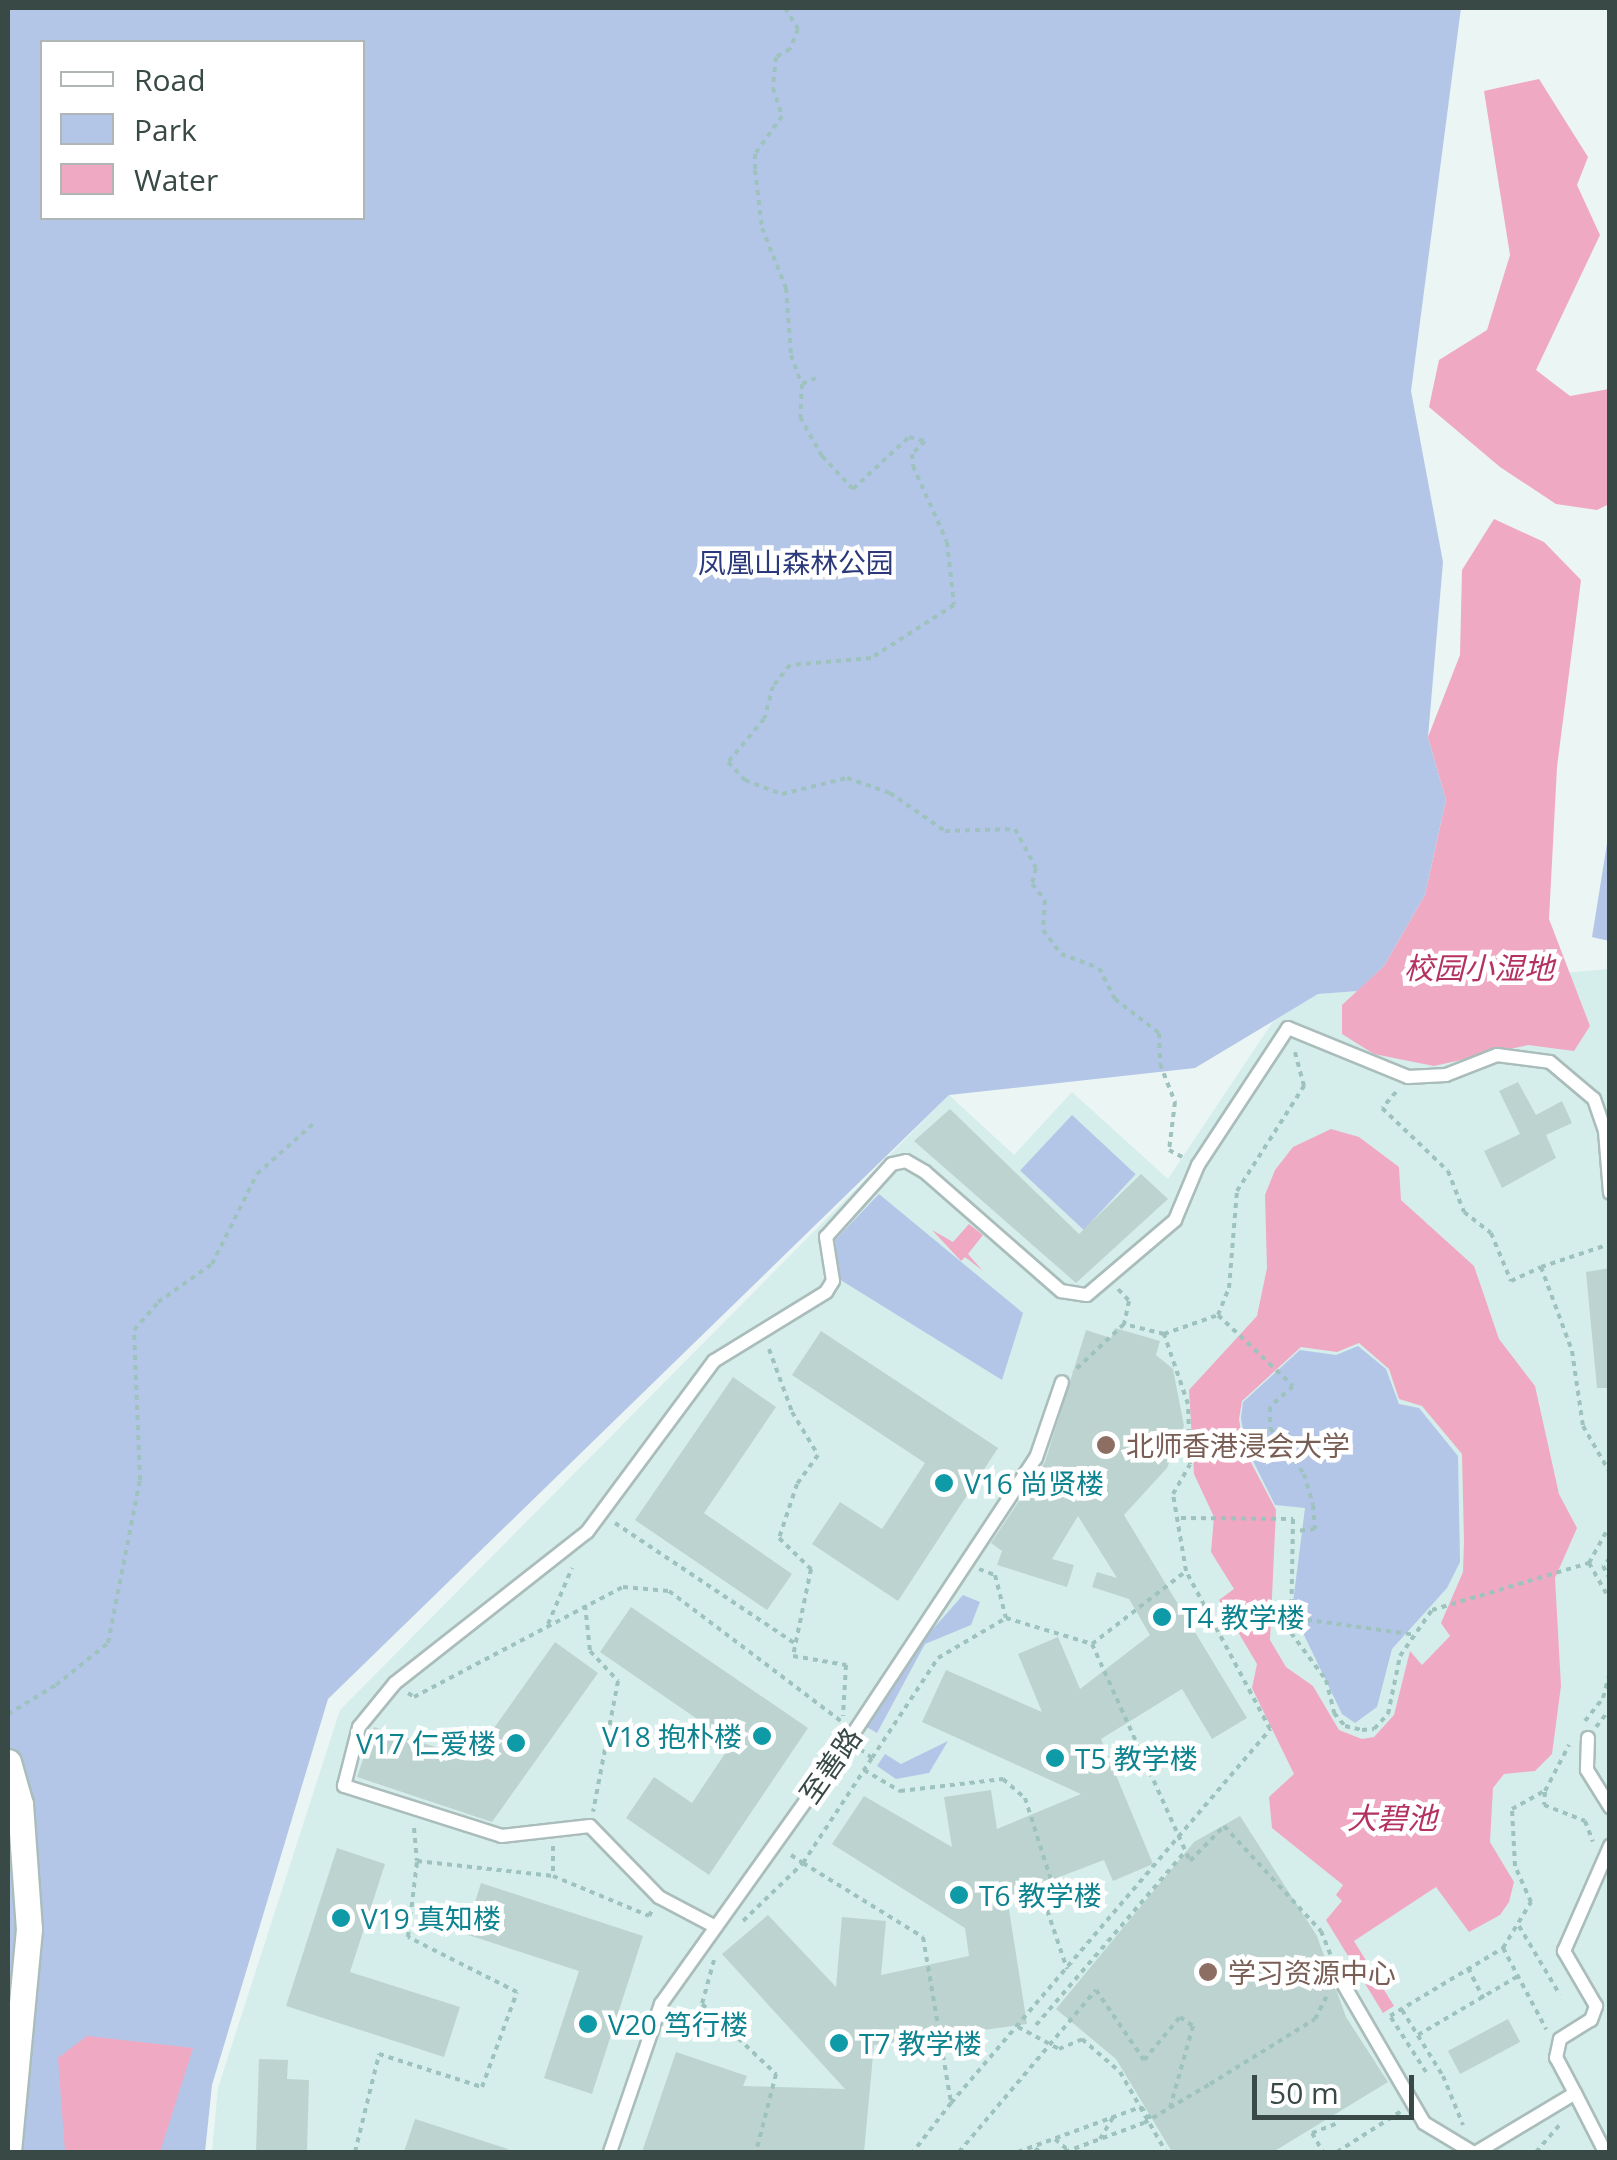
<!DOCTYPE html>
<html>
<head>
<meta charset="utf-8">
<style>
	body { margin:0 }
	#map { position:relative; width:1617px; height:2160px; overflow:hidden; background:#eaf5f4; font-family:"Open Sans","Noto Sans SC",sans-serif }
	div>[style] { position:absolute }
	.education>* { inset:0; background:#d5eeec }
	.green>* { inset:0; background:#b4c6e8; transform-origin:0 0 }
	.water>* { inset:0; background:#f0a9c3 }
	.building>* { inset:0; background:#bdd3cf; transform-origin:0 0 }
	.path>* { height:4px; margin-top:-2px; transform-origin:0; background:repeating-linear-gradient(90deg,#9ec2bd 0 5px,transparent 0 10px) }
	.roads { filter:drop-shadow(2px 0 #aabdbb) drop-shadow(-2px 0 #aabdbb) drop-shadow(0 2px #aabdbb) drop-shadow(0 -2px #aabdbb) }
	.service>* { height:12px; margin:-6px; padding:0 6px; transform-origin:6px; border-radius:6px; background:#fff }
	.minor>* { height:25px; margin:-12.5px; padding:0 12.5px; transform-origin:12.5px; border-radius:12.5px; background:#fff }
	.path-bridge>* { height:4px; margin-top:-2px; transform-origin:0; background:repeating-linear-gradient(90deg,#9ec2bd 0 5px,transparent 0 10px) }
	.dots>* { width:28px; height:28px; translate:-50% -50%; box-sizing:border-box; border:5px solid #fff; border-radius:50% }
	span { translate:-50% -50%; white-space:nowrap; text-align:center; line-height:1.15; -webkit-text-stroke:9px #fff; paint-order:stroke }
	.park-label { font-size:28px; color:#2b397b }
	.education-label { font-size:28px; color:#785e54 }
	.left { translate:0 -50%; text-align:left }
	.culture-label { font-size:28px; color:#0d838f }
	.right { translate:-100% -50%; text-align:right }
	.street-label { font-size:28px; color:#384946 }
	.water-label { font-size:30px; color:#b43261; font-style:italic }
	.frame { position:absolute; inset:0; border:10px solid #384946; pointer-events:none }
	.legend { position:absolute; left:40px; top:40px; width:325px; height:180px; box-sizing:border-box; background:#fff; border:2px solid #afb6b5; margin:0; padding:12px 18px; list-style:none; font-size:30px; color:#384946 }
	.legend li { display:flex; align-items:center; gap:20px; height:50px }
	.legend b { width:50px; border:2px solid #afb6b5 }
	.scale { position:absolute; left:1252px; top:2075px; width:162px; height:45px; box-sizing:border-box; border:5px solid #384946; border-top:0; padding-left:12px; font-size:30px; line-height:35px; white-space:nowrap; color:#384946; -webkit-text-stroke:8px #fff; paint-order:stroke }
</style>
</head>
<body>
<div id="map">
	<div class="education">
		<i style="clip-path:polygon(1609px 969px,1609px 2152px,212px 2152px,218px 2088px,340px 1710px,949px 1095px,1014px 1155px,1072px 1092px,1168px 1179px,1274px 1020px,1318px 994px)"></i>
	</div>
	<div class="green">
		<i style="clip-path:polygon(evenodd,8px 8px,1461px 8px,1411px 391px,1443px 562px,1428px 737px,1446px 800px,1425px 895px,1384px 966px,1358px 991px,1318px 994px,1195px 1068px,949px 1095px,328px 1699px,212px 2085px,205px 2152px,8px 2152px,8px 8px,42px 42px,362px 42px,362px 218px,42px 218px,42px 42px)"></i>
		<i style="clip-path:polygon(1609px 831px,1609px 941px,1592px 937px)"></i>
		<i style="left:1072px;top:1115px;width:87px;height:76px;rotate:43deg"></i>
		<i style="clip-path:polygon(879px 1194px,1023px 1313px,1002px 1380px,839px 1279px,835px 1240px)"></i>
		<i style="clip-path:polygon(1358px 1346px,1386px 1369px,1399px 1404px,1419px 1408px,1458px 1456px,1460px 1562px,1447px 1588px,1392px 1649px,1377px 1707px,1355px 1723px,1342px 1714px,1292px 1610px,1305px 1508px,1275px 1505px,1245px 1445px,1241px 1418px,1243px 1402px,1300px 1350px,1336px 1355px)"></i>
		<i style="clip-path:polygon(963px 1595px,980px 1602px,971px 1625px,925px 1644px,877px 1733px,863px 1725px,916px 1648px)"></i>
		<i style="clip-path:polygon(948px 1741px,929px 1773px,896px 1779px,877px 1766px,885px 1754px,901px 1764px)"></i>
	</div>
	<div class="water">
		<i style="clip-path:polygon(1539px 79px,1588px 157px,1577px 185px,1600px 235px,1536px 370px,1570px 396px,1609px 389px,1609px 504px,1597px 510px,1556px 504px,1500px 467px,1429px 407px,1439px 360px,1487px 330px,1510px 255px,1484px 91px)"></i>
		<i style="clip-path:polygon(1494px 519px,1544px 542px,1581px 580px,1557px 767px,1549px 919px,1590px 1026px,1574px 1051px,1528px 1045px,1434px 1066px,1374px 1054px,1342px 1034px,1342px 1005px,1384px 966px,1425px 895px,1446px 800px,1428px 737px,1460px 655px,1462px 570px)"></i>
		<i style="clip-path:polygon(evenodd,1331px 1129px,1359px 1137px,1399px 1167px,1401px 1200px,1474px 1266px,1499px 1339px,1535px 1386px,1559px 1494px,1577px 1528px,1555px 1578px,1561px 1686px,1552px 1754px,1535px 1771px,1504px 1774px,1493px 1788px,1490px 1842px,1514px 1882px,1509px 1902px,1500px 1915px,1469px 1932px,1436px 1887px,1354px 1941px,1394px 2006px,1383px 2013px,1326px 1920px,1342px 1901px,1336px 1895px,1343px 1885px,1272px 1828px,1269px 1797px,1294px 1774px,1252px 1688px,1257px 1664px,1219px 1600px,1234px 1589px,1211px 1552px,1214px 1517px,1194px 1474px,1189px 1390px,1257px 1316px,1267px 1268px,1265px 1195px,1275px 1170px,1293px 1147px,1331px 1129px,1359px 1343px,1389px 1369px,1399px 1399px,1422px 1406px,1462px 1454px,1464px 1541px,1463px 1572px,1441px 1623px,1450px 1636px,1422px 1665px,1410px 1651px,1394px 1715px,1374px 1737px,1362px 1739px,1339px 1730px,1313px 1686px,1286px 1667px,1270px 1640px,1276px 1510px,1244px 1449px,1239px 1419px,1242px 1401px,1301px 1347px,1337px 1352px,1359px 1343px)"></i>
		<i style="clip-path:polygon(969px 1224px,983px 1235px,968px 1254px,983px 1271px,965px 1257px,961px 1261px,932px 1230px,953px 1242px)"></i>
		<i style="clip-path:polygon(87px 2036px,193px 2048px,160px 2152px,65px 2152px,58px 2058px)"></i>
	</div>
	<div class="building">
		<i style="clip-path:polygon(1518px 1082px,1536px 1115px,1562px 1101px,1572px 1123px,1546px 1135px,1556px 1158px,1502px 1188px,1484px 1151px,1520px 1134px,1499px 1091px)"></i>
		<i style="clip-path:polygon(950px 1109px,1079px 1234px,1141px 1174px,1168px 1199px,1076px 1283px,914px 1141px)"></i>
		<i style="clip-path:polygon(1610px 1268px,1610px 1388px,1597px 1388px,1586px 1272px)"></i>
		<i style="clip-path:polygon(1115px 1328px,1160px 1341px,1156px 1355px,1173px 1369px,1184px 1426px,1167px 1468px,1124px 1515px,1247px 1718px,1212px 1739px,1182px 1689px,1101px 1739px,1153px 1864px,1113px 1881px,1104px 1860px,1007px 1897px,1027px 2024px,874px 2045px,864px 2152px,642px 2152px,676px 2052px,747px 2076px,743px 2086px,845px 2089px,722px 1954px,768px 1915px,836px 1987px,842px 1917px,886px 1921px,881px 1975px,969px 1956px,965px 1928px,832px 1844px,864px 1796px,952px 1847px,944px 1797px,991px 1790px,997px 1829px,1081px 1794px,922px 1722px,946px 1670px,1042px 1712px,1018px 1654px,1058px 1637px,1080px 1689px,1150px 1635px,1129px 1599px,1092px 1587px,1097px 1572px,1117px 1578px,1078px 1516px,1052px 1559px,1074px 1565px,1067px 1587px,997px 1565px,1002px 1551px,991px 1543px,1045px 1462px,1086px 1330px,1111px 1338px)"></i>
		<i style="clip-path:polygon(821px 1331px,998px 1448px,898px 1601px,812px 1544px,840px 1502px,882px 1529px,925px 1463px,792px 1375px)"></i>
		<i style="clip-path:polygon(733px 1377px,776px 1407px,704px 1513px,792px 1574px,767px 1610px,635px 1520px)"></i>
		<i style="clip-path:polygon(631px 1607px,808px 1728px,709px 1875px,626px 1818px,654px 1777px,692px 1803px,732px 1743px,600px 1652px)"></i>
		<i style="clip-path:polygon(555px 1642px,598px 1673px,492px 1822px,357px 1777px,374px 1727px,472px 1759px)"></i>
		<i style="clip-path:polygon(1240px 1816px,1317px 1936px,1346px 2017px,1388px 2082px,1273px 2152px,1172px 2152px,1116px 2059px,1056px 2009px,1194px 1842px)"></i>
		<i style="clip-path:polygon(337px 1848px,385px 1864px,350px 1972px,460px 2007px,444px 2057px,286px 2006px)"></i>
		<i style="clip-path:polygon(481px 1883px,643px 1936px,592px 2094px,544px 2078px,579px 1971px,465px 1934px)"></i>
		<i style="left:1508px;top:2019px;width:26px;height:68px;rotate:62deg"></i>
		<i style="clip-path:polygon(259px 2059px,288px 2060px,287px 2079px,309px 2080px,307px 2152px,256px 2152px)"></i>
		<i style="clip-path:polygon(415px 2119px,508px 2149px,507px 2152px,404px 2152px)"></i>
	</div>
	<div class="path">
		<i style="left:785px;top:8px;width:25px;rotate:58deg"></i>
		<i style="left:798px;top:29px;width:22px;rotate:112deg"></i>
		<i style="left:790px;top:49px;width:16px;rotate:150deg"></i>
		<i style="left:776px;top:57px;width:31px;rotate:96deg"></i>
		<i style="left:773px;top:88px;width:29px;rotate:72deg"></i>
		<i style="left:782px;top:116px;width:47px;rotate:125.4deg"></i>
		<i style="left:755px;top:154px;width:16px;rotate:90deg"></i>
		<i style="left:755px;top:170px;width:58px;rotate:83.1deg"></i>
		<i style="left:762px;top:228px;width:65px;rotate:68.2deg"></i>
		<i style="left:786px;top:288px;width:67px;rotate:85.7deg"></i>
		<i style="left:791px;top:355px;width:30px;rotate:70deg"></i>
		<i style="left:816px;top:378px;width:15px;rotate:157deg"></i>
		<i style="left:802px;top:384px;width:33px;rotate:93deg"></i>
		<i style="left:800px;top:417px;width:45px;rotate:60.6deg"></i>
		<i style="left:822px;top:456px;width:45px;rotate:46.8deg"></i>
		<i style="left:853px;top:489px;width:76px;rotate:-42.9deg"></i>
		<i style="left:909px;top:437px;width:16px;rotate:14deg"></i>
		<i style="left:925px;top:441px;width:18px;rotate:135deg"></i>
		<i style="left:912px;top:454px;width:12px;rotate:85deg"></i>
		<i style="left:913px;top:466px;width:83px;rotate:65.9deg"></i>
		<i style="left:947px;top:542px;width:63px;rotate:83.7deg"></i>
		<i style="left:954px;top:605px;width:98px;rotate:147.4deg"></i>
		<i style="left:871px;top:658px;width:81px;rotate:175.1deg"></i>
		<i style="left:790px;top:665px;width:27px;rotate:129deg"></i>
		<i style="left:773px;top:686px;width:34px;rotate:105deg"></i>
		<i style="left:764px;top:719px;width:56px;rotate:129.9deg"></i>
		<i style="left:728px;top:762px;width:25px;rotate:47deg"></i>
		<i style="left:745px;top:780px;width:40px;rotate:21deg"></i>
		<i style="left:782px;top:794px;width:67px;rotate:-13.8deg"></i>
		<i style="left:847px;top:778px;width:46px;rotate:19.2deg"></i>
		<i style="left:890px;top:793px;width:67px;rotate:34.6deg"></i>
		<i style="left:945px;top:831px;width:70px;rotate:-1.6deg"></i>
		<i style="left:1015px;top:829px;width:44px;rotate:61.7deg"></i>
		<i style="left:1036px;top:868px;width:16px;rotate:104deg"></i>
		<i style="left:1032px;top:884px;width:21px;rotate:51deg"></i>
		<i style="left:1045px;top:900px;width:30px;rotate:94deg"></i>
		<i style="left:1043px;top:930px;width:30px;rotate:53deg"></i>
		<i style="left:1061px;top:954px;width:40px;rotate:20.2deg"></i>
		<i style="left:1099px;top:968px;width:35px;rotate:63deg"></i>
		<i style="left:1115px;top:999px;width:56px;rotate:37.7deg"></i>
		<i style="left:1159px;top:1033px;width:31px;rotate:88deg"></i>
		<i style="left:1160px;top:1064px;width:41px;rotate:68.5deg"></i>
		<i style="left:1175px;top:1102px;width:48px;rotate:97.1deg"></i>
		<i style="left:1169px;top:1150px;width:15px;rotate:28deg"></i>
		<i style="left:1396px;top:1092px;width:21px;rotate:131deg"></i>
		<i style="left:1382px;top:1108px;width:91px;rotate:43.7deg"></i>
		<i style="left:1448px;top:1171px;width:44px;rotate:68.7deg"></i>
		<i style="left:1464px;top:1212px;width:34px;rotate:38deg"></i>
		<i style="left:1491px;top:1233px;width:52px;rotate:67.4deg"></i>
		<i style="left:1511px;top:1281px;width:33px;rotate:-25deg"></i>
		<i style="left:1541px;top:1267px;width:90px;rotate:69.7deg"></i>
		<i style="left:1572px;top:1351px;width:76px;rotate:81.7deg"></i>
		<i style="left:1583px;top:1426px;width:54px;rotate:60.1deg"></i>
		<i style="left:1541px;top:1267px;width:73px;rotate:-18.4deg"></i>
		<i style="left:1118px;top:1289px;width:16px;rotate:47deg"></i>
		<i style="left:1129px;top:1301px;width:24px;rotate:102deg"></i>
		<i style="left:1218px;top:1315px;width:29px;rotate:-68deg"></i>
		<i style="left:1229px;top:1288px;width:97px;rotate:-85.3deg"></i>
		<i style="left:1237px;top:1191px;width:125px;rotate:-57.5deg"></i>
		<i style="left:1304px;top:1086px;width:38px;rotate:-105deg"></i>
		<i style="left:1164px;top:1334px;width:57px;rotate:-19.4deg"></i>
		<i style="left:1218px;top:1315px;width:103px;rotate:43.4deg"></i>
		<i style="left:1293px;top:1386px;width:31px;rotate:138deg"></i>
		<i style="left:1270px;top:1407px;width:21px;rotate:90deg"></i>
		<i style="left:1270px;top:1428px;width:57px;rotate:53.5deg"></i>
		<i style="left:1304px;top:1474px;width:32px;rotate:74deg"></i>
		<i style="left:1313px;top:1505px;width:24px;rotate:85deg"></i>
		<i style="left:1315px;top:1529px;width:19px;rotate:174deg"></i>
		<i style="left:769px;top:1349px;width:67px;rotate:69.9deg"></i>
		<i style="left:792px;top:1412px;width:50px;rotate:58.8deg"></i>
		<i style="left:818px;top:1455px;width:36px;rotate:126deg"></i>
		<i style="left:797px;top:1484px;width:57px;rotate:108.4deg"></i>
		<i style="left:779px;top:1538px;width:45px;rotate:44.1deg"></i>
		<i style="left:811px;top:1569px;width:89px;rotate:101.7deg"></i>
		<i style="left:793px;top:1656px;width:54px;rotate:9.6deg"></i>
		<i style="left:846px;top:1665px;width:51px;rotate:93.4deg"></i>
		<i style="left:1181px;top:1518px;width:112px;rotate:0.5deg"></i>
		<i style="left:1293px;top:1519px;width:114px;rotate:91deg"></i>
		<i style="left:1291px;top:1633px;width:59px;rotate:53.3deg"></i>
		<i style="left:1326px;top:1680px;width:34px;rotate:76deg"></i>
		<i style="left:1334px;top:1713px;width:17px;rotate:50deg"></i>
		<i style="left:1345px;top:1726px;width:17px;rotate:13deg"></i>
		<i style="left:1362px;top:1730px;width:12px;rotate:-5deg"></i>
		<i style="left:1374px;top:1729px;width:21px;rotate:-47deg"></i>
		<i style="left:1388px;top:1714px;width:59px;rotate:-78.3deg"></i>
		<i style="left:1400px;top:1656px;width:56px;rotate:-55.2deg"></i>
		<i style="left:1432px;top:1610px;width:164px;rotate:-16.7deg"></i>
		<i style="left:1589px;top:1563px;width:43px;rotate:60.4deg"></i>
		<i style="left:615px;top:1523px;width:216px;rotate:33.8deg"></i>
		<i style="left:1610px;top:1558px;width:11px;rotate:131deg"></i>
		<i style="left:1603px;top:1566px;width:15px;rotate:62deg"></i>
		<i style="left:1589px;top:1563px;width:43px;rotate:-61.1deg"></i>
		<i style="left:979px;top:1569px;width:17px;rotate:21deg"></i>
		<i style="left:995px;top:1575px;width:44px;rotate:75.7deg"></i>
		<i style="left:585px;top:1605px;width:46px;rotate:83.8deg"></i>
		<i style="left:590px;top:1651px;width:41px;rotate:47deg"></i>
		<i style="left:618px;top:1681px;width:133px;rotate:100.8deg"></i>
		<i style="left:1287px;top:1617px;width:130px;rotate:7.9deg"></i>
		<i style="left:548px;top:1624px;width:61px;rotate:-66.8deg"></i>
		<i style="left:1092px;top:1644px;width:119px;rotate:-37.8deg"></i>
		<i style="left:408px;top:1693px;width:7px;rotate:34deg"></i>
		<i style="left:414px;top:1697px;width:236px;rotate:-27.8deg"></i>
		<i style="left:623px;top:1587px;width:46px;rotate:5deg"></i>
		<i style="left:669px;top:1591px;width:216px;rotate:37.1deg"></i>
		<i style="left:8px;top:1714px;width:56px;rotate:-31.1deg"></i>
		<i style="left:56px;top:1685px;width:67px;rotate:-38.9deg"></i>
		<i style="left:108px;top:1643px;width:166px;rotate:-78.9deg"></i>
		<i style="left:140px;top:1480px;width:150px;rotate:-92.3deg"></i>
		<i style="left:134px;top:1330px;width:37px;rotate:-49deg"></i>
		<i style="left:158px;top:1302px;width:66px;rotate:-35.1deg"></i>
		<i style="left:212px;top:1264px;width:101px;rotate:-63.4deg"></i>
		<i style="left:257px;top:1174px;width:75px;rotate:-41.8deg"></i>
		<i style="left:1585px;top:1721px;width:29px;rotate:-52deg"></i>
		<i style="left:1603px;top:1698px;width:27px;rotate:-75deg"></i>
		<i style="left:1596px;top:1727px;width:23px;rotate:-52deg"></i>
		<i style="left:860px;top:1749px;width:15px;rotate:37deg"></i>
		<i style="left:872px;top:1758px;width:120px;rotate:-56.6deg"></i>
		<i style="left:938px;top:1658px;width:79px;rotate:-30.5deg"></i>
		<i style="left:1006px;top:1618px;width:90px;rotate:16.8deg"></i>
		<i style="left:1092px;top:1644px;width:238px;rotate:65.7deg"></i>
		<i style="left:1190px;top:1861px;width:49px;rotate:-45.8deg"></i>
		<i style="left:1224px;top:1826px;width:143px;rotate:47.3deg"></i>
		<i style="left:1321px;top:1931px;width:31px;rotate:68deg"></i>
		<i style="left:864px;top:1770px;width:42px;rotate:30.3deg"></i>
		<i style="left:900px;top:1791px;width:104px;rotate:-6.6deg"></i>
		<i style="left:1003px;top:1779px;width:29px;rotate:41deg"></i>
		<i style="left:1025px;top:1798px;width:103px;rotate:72.4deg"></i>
		<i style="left:1056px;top:1896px;width:13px;rotate:157deg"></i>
		<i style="left:1044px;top:1901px;width:72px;rotate:71.3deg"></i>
		<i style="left:1545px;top:1792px;width:13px;rotate:94deg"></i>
		<i style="left:1544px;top:1805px;width:44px;rotate:21.3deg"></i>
		<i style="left:1585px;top:1821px;width:22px;rotate:69deg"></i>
		<i style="left:414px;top:1828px;width:33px;rotate:85deg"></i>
		<i style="left:417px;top:1861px;width:137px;rotate:6.3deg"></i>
		<i style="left:553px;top:1876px;width:104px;rotate:22.6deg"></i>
		<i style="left:649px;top:1916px;width:7px;rotate:-63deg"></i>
		<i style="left:553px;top:1846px;width:30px;rotate:90deg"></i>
		<i style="left:791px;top:1855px;width:14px;rotate:34deg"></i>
		<i style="left:803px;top:1863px;width:126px;rotate:-56.7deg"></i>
		<i style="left:743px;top:1921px;width:83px;rotate:-44deg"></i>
		<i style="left:803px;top:1863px;width:141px;rotate:31.7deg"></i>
		<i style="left:923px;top:1937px;width:168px;rotate:80.4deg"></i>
		<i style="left:951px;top:2103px;width:62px;rotate:127.8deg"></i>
		<i style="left:1519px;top:1926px;width:80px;rotate:59.3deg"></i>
		<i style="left:1503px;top:1948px;width:92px;rotate:62deg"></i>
		<i style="left:714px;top:1960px;width:46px;rotate:105.3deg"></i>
		<i style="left:702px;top:2004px;width:102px;rotate:43.4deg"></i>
		<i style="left:776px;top:2074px;width:81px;rotate:104.4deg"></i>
		<i style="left:1468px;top:1968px;width:34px;rotate:63deg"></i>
		<i style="left:1402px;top:2010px;width:78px;rotate:58.2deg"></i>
		<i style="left:1443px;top:2076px;width:53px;rotate:67.8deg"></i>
		<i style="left:1036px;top:2025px;width:228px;rotate:-49.3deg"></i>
		<i style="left:1018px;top:2027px;width:47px;rotate:28.2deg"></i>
		<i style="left:1059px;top:2049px;width:25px;rotate:-23deg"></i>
		<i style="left:1082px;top:2039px;width:50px;rotate:41deg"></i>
		<i style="left:1120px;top:2072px;width:92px;rotate:60.1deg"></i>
		<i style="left:1418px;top:2035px;width:118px;rotate:-30.5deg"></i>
		<i style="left:1426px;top:2072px;width:67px;rotate:-122.7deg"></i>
		<i style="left:1390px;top:2016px;width:132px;rotate:-31deg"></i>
		<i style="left:1503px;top:1948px;width:54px;rotate:-58.7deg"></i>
		<i style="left:1531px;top:1902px;width:39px;rotate:-114deg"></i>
		<i style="left:1515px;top:1866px;width:57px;rotate:-93deg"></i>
		<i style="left:1512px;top:1809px;width:38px;rotate:-29deg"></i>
		<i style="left:1545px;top:1791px;width:52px;rotate:-62.4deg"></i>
		<i style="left:1210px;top:2084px;width:123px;rotate:-31.8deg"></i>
		<i style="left:1315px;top:2019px;width:30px;rotate:-63deg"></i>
		<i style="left:951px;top:2103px;width:492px;rotate:-49.5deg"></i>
		<i style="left:1270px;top:1729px;width:179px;rotate:-118deg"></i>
		<i style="left:1186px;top:1571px;width:78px;rotate:-99.6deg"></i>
		<i style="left:1173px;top:1494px;width:34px;rotate:-60deg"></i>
		<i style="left:1190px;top:1464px;width:60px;rotate:-91.9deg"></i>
		<i style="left:1188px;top:1404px;width:74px;rotate:-108.9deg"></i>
		<i style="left:1164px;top:1334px;width:41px;rotate:-166deg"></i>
		<i style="left:1124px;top:1324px;width:70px;rotate:136.7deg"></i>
		<i style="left:1312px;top:2133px;width:28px;rotate:-21deg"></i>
		<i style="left:1055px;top:2139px;width:18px;rotate:41deg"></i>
		<i style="left:1100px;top:2139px;width:26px;rotate:-59deg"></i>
		<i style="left:355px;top:2152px;width:101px;rotate:-76.2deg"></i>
		<i style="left:379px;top:2054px;width:108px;rotate:17.8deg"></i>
		<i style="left:482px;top:2087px;width:101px;rotate:-69.8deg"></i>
		<i style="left:517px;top:1992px;width:122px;rotate:-153.2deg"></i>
		<i style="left:408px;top:1937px;width:77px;rotate:-83.2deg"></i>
		<i style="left:1035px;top:2152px;width:10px;rotate:-53deg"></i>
		<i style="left:1337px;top:2152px;width:75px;rotate:-32.4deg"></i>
		<i style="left:1536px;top:2152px;width:40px;rotate:-49deg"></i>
	</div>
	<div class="roads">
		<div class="service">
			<i style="left:1588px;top:1738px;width:32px;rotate:92deg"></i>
			<i style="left:1587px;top:1770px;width:44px;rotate:58.1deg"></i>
			<i style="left:712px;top:1925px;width:60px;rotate:-152.2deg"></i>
			<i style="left:659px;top:1897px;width:99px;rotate:-134.2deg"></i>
			<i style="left:590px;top:1826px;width:89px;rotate:173.5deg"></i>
			<i style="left:502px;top:1836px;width:166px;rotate:-162.4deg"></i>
			<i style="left:344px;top:1786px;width:61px;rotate:-75.7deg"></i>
			<i style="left:359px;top:1727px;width:57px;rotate:-50.7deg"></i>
			<i style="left:395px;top:1683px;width:244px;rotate:-38.2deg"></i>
			<i style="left:587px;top:1532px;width:213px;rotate:-53.4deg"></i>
			<i style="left:714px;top:1361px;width:132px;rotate:-31.6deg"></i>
			<i style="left:826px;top:1292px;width:13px;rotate:-58deg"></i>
			<i style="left:833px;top:1281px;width:45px;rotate:-99deg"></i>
			<i style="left:826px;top:1237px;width:98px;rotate:-47.9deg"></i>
			<i style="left:892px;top:1164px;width:14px;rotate:-12deg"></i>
			<i style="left:906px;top:1161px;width:22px;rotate:30deg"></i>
			<i style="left:925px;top:1172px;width:181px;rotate:41.2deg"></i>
			<i style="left:1061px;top:1291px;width:26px;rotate:9deg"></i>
			<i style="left:1087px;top:1295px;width:116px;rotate:-40.4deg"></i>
			<i style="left:1175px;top:1220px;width:60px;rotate:-67.3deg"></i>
			<i style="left:1198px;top:1165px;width:164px;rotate:-56.7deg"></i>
			<i style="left:1288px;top:1028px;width:130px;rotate:22.2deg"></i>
			<i style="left:1408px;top:1077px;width:38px;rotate:-3deg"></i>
			<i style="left:1446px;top:1075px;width:55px;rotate:-21.4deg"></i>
			<i style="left:1497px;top:1055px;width:53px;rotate:7.5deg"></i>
			<i style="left:1550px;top:1062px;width:57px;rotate:40.1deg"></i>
			<i style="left:1594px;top:1099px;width:34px;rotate:71deg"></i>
			<i style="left:1605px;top:1131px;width:62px;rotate:85.4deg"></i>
			<i style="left:1338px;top:1975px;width:171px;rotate:59.8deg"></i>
			<i style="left:1424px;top:2123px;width:56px;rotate:31.1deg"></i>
			<i style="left:1575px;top:2093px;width:40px;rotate:-118deg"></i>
			<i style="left:1556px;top:2058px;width:19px;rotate:-78deg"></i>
			<i style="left:1560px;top:2039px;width:36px;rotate:-32deg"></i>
			<i style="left:1591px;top:2020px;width:15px;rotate:-70deg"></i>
			<i style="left:1596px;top:2006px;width:64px;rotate:-120.2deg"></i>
			<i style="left:1564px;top:1951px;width:115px;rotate:-66.3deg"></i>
			<i style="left:610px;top:2152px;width:157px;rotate:-71deg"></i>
			<i style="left:661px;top:2004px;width:324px;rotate:-54.5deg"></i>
			<i style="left:849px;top:1740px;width:338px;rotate:-56.5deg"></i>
			<i style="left:1036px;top:1458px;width:80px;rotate:-71.1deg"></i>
			<i style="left:1477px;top:2152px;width:114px;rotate:-31deg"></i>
			<i style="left:1575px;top:2093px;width:66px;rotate:63deg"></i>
		</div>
		<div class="minor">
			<i style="left:8px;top:1762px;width:44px;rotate:74.1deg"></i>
			<i style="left:20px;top:1804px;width:125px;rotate:85.9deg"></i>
			<i style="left:29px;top:1929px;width:224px;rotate:95.4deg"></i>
		</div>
	</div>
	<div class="path-bridge">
		<i style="left:1312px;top:2133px;width:22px;rotate:60deg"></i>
		<i style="left:959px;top:2152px;width:212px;rotate:-49.8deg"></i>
		<i style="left:1096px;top:1990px;width:85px;rotate:55.6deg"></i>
		<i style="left:1144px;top:2060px;width:56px;rotate:-50.1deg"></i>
		<i style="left:1180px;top:2017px;width:16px;rotate:35deg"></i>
		<i style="left:1193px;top:2026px;width:85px;rotate:105.7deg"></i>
		<i style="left:1018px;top:2152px;width:131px;rotate:-20.1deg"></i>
		<i style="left:1141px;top:2107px;width:16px;rotate:50deg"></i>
		<i style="left:1065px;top:2152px;width:84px;rotate:-20.2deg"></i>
		<i style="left:1144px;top:2123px;width:77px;rotate:-30.6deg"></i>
	</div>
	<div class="dots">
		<i style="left:1106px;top:1445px;background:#8d6e63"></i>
		<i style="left:944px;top:1483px;background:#0f9aa8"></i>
		<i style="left:1162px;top:1617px;background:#0f9aa8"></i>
		<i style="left:762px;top:1736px;background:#0f9aa8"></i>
		<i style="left:516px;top:1743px;background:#0f9aa8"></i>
		<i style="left:1055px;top:1758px;background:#0f9aa8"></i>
		<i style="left:959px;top:1895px;background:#0f9aa8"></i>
		<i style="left:341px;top:1918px;background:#0f9aa8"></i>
		<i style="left:1208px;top:1972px;background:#8d6e63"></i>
		<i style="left:588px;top:2024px;background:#0f9aa8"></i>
		<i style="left:839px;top:2043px;background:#0f9aa8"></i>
	</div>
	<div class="park-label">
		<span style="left:796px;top:562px">凤凰山森林公园</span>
	</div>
	<div class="education-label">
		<span class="left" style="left:1126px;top:1445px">北师香港浸会大学</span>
		<span class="left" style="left:1228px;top:1972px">学习资源中心</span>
	</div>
	<div class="culture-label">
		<span class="left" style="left:964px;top:1483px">V16 尚贤楼</span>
		<span class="left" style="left:1182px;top:1617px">T4 教学楼</span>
		<span class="right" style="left:742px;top:1736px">V18 抱朴楼</span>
		<span class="right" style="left:496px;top:1743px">V17 仁爱楼</span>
		<span class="left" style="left:1075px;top:1758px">T5 教学楼</span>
		<span class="left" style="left:979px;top:1895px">T6 教学楼</span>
		<span class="left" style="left:361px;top:1918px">V19 真知楼</span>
		<span class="left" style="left:608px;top:2024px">V20 笃行楼</span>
		<span class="left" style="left:859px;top:2043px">T7 教学楼</span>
	</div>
	<div class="street-label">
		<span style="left:830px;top:1765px;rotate:-55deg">至善路</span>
	</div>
	<div class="water-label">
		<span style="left:1479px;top:968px">校园小湿地</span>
		<span style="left:1392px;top:1818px">大碧池</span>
	</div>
	<div class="frame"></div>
	<ul class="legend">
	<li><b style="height:12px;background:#fff"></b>Road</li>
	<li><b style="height:28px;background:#b4c6e8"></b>Park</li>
	<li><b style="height:28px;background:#f0a9c3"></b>Water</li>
	</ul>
	<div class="scale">50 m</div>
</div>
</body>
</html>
